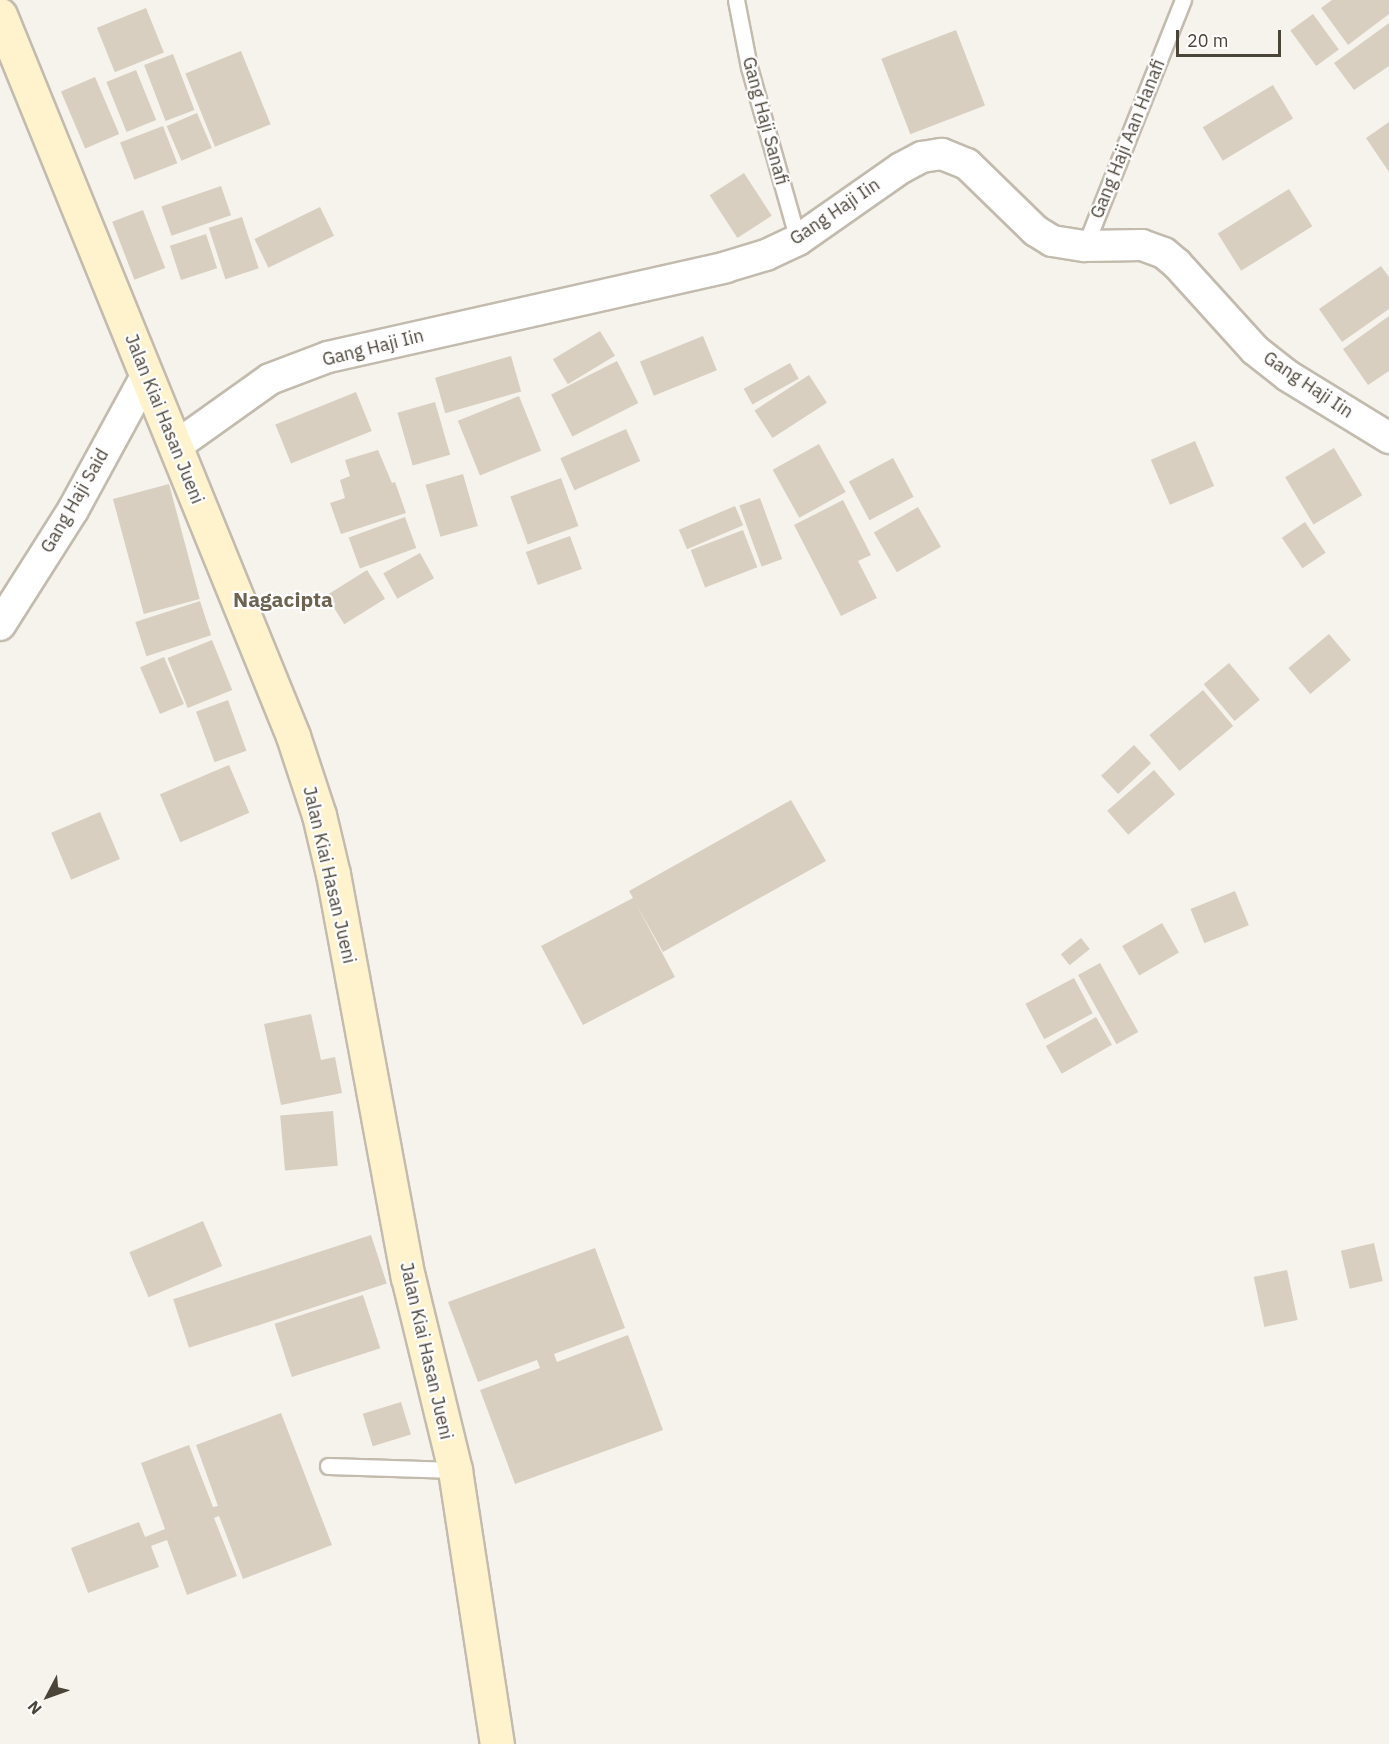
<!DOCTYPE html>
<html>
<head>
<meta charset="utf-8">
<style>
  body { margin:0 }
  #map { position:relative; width:1389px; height:1744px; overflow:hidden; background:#f6f3ec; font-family:"IBM Plex Sans",sans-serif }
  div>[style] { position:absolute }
  .building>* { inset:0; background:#d8cfc1; transform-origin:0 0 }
  .roads { filter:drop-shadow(2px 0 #c2bbae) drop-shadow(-2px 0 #c2bbae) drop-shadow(0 2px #c2bbae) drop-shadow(0 -2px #c2bbae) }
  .lane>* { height:15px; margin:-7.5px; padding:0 7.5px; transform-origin:7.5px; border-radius:7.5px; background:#fff }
  .street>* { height:30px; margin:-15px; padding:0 15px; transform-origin:15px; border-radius:15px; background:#fff }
  .secondary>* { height:33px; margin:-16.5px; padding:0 16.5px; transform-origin:16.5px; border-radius:16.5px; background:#fff3cd }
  span { translate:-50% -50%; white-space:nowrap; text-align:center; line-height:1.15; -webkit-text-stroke:4.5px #fff; paint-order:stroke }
  .street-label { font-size:18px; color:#4b4439 }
  .quarter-label { font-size:21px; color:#6e6250; font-weight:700 }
  .north { position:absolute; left:18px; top:1666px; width:60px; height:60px; -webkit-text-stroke:4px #fff; paint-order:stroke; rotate:229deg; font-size:16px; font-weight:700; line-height:24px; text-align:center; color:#4b4439 }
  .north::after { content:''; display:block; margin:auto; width:21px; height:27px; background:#4b4439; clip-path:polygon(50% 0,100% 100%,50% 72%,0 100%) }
  .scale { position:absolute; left:1176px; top:30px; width:105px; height:27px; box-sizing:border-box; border:3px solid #4b4439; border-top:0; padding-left:8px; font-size:18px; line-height:21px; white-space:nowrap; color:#4b4439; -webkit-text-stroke:4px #fff; paint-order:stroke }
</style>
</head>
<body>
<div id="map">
  <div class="building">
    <i style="clip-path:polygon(1332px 0,1389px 0,1389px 14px,1348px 45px,1321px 8px)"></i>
    <i style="left:146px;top:8px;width:48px;height:53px;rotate:68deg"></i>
    <i style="left:1313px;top:14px;width:44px;height:28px;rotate:54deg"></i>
    <i style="clip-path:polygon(1389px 23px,1389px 66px,1354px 90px,1334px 63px)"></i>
    <i style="left:956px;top:30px;width:81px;height:80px;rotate:69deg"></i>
    <i style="left:241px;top:51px;width:79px;height:60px;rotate:68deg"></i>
    <i style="left:173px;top:54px;width:60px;height:31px;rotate:69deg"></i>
    <i style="left:136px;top:70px;width:54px;height:32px;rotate:68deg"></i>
    <i style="left:95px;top:77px;width:62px;height:37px;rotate:67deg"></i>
    <i style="left:1273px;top:85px;width:39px;height:82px;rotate:59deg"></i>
    <i style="left:197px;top:113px;width:38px;height:33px;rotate:67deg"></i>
    <i style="clip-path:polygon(1389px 122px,1389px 172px,1366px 138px)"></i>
    <i style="left:163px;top:126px;width:40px;height:46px;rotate:69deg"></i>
    <i style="left:744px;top:173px;width:51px;height:41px;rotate:57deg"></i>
    <i style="left:221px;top:186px;width:31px;height:63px;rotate:71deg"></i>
    <i style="left:1289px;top:189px;width:44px;height:84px;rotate:58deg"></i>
    <i style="left:320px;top:207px;width:32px;height:73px;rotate:64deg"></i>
    <i style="left:143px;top:210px;width:62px;height:33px;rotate:69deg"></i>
    <i style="left:242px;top:217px;width:54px;height:35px;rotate:72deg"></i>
    <i style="left:206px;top:234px;width:36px;height:38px;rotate:72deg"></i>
    <i style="clip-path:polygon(1381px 266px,1389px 277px,1389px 309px,1342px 342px,1319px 309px)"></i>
    <i style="clip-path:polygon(1389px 316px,1389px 371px,1368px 385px,1343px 349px)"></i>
    <i style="left:600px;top:331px;width:29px;height:55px;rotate:59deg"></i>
    <i style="left:703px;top:336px;width:37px;height:68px;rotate:68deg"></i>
    <i style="left:511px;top:356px;width:37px;height:79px;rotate:74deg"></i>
    <i style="left:617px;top:361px;width:47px;height:74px;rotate:63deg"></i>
    <i style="left:790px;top:363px;width:18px;height:53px;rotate:61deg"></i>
    <i style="left:809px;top:375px;width:33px;height:65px;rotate:57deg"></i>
    <i style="left:356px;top:392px;width:42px;height:87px;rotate:68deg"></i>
    <i style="left:519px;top:396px;width:59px;height:66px;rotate:68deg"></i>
    <i style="left:435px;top:402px;width:55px;height:39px;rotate:74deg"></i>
    <i style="left:626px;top:429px;width:35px;height:72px;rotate:66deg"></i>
    <i style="left:1195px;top:441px;width:49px;height:48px;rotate:67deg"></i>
    <i style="left:819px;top:444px;width:55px;height:53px;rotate:61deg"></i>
    <i style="left:1334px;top:448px;width:55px;height:57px;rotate:59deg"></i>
    <i style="clip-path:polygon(378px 450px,392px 483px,395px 482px,406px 513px,341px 534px,330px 503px,345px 498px,340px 480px,350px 476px,345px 460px)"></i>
    <i style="left:893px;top:458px;width:44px;height:50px;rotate:62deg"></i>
    <i style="left:463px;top:474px;width:54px;height:39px;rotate:74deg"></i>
    <i style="left:561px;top:478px;width:51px;height:54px;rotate:70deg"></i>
    <i style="left:169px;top:484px;width:119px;height:58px;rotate:75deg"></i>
    <i style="left:760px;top:498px;width:65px;height:22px;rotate:70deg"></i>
    <i style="clip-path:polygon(843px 500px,871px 555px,858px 561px,877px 598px,841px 616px,794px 525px)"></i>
    <i style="left:735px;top:506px;width:21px;height:61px;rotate:67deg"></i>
    <i style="left:918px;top:507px;width:46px;height:51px;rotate:60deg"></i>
    <i style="left:405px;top:517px;width:33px;height:60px;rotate:70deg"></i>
    <i style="left:1305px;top:522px;width:37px;height:28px;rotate:56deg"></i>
    <i style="left:743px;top:530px;width:40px;height:56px;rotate:69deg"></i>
    <i style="left:570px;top:536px;width:35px;height:47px;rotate:70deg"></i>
    <i style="left:420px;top:553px;width:29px;height:42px;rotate:61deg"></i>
    <i style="left:367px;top:570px;width:34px;height:48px;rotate:58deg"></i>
    <i style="left:200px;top:601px;width:36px;height:68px;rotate:72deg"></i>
    <i style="left:1329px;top:634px;width:34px;height:53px;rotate:50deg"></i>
    <i style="left:212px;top:640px;width:54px;height:48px;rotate:68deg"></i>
    <i style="left:164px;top:657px;width:51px;height:26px;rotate:67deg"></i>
    <i style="left:1229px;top:663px;width:48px;height:33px;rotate:50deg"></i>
    <i style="left:1203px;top:690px;width:47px;height:70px;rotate:50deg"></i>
    <i style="left:228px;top:700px;width:54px;height:34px;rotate:70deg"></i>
    <i style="left:1134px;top:745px;width:25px;height:45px;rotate:47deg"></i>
    <i style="left:229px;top:765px;width:52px;height:75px;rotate:67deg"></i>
    <i style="left:1154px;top:770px;width:32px;height:62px;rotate:49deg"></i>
    <i style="clip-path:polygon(791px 800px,826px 861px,663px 952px,635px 902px,675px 977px,583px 1025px,541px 946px,633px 898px,629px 891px)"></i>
    <i style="left:100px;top:812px;width:51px;height:53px;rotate:67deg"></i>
    <i style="left:1235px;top:891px;width:37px;height:48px;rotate:68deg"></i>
    <i style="left:1162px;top:923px;width:34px;height:46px;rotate:60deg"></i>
    <i style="left:1081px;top:938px;width:14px;height:26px;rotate:51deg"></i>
    <i style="left:1100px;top:963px;width:79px;height:25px;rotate:61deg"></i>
    <i style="left:1074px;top:978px;width:40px;height:55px;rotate:62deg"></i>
    <i style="clip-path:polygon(311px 1014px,321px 1060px,335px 1057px,342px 1093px,281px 1105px,264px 1024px)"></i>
    <i style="left:1096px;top:1017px;width:32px;height:58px;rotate:60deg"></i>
    <i style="left:333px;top:1111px;width:55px;height:53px;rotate:85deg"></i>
    <i style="left:203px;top:1221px;width:49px;height:80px;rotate:67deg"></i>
    <i style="left:371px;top:1235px;width:51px;height:208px;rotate:72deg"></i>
    <i style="left:1374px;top:1243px;width:39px;height:34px;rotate:77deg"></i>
    <i style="clip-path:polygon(595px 1248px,625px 1328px,554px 1354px,557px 1362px,628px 1335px,663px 1430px,515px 1484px,480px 1390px,540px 1368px,537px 1360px,478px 1382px,448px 1302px)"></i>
    <i style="left:1287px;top:1270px;width:51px;height:34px;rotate:78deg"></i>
    <i style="left:363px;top:1295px;width:56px;height:93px;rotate:72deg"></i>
    <i style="left:401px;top:1402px;width:34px;height:40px;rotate:73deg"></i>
    <i style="clip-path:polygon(281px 1413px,332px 1545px,243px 1579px,219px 1516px,214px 1518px,237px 1576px,187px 1595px,167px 1540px,151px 1546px,159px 1567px,88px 1593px,71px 1548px,139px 1522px,145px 1537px,165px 1529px,141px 1463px,189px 1445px,213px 1507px,218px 1506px,196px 1445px)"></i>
  </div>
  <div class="roads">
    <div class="lane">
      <i style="left:736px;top:0;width:68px;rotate:79deg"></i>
      <i style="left:749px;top:67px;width:180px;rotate:74.2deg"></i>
      <i style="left:1085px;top:246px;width:265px;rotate:-68.3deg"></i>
      <i style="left:328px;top:1466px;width:127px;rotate:1.8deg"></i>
    </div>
    <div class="street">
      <i style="left:176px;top:446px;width:115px;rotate:-35.5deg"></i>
      <i style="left:270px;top:379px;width:62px;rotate:-20.8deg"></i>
      <i style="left:328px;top:357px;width:408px;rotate:-12.7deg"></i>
      <i style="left:726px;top:267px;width:42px;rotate:-16.7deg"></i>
      <i style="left:766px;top:255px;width:35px;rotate:-25deg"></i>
      <i style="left:798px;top:240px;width:126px;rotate:-35deg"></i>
      <i style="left:901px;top:168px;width:24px;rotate:-28deg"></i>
      <i style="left:922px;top:157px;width:20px;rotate:-9deg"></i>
      <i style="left:942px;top:154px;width:27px;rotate:22deg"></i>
      <i style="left:967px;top:164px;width:96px;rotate:44.2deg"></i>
      <i style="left:1036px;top:231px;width:19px;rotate:32deg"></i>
      <i style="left:1052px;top:241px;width:33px;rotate:9deg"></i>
      <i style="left:1085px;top:246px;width:57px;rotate:-1deg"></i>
      <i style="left:1142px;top:245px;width:23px;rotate:20deg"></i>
      <i style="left:1164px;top:253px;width:17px;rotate:40deg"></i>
      <i style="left:1177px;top:264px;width:116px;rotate:47.8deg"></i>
      <i style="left:1255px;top:350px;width:42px;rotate:38.2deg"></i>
      <i style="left:1288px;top:376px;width:119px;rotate:31.5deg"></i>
      <i style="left:0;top:625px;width:136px;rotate:-57.6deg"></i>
      <i style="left:73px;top:510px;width:153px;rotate:-61.4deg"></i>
    </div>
    <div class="secondary">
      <i style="left:0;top:15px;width:778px;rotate:67.88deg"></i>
      <i style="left:293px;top:736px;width:83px;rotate:71.8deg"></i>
      <i style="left:319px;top:815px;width:61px;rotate:76.7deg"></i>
      <i style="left:333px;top:874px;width:410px;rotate:79.5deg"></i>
      <i style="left:408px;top:1277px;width:199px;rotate:76.3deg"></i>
      <i style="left:455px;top:1470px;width:277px;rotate:81.3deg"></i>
    </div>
  </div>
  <div class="street-label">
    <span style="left:765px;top:121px;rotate:75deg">Gang Haji Sanafi</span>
    <span style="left:1128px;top:139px;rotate:-68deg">Gang Haji Aan Hanafi</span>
    <span style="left:835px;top:212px;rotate:-34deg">Gang Haji Iin</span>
    <span style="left:373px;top:348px;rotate:-14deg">Gang Haji Iin</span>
    <span style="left:1308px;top:385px;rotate:34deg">Gang Haji Iin</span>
    <span style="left:164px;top:419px;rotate:68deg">Jalan Kiai Hasan Jueni</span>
    <span style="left:75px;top:501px;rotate:-60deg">Gang Haji Said</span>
    <span style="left:329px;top:875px;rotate:77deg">Jalan Kiai Hasan Jueni</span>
    <span style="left:426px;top:1351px;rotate:77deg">Jalan Kiai Hasan Jueni</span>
  </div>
  <div class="quarter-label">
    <span style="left:283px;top:599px">Nagacipta</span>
  </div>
  <div class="north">N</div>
  <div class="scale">20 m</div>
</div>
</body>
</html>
